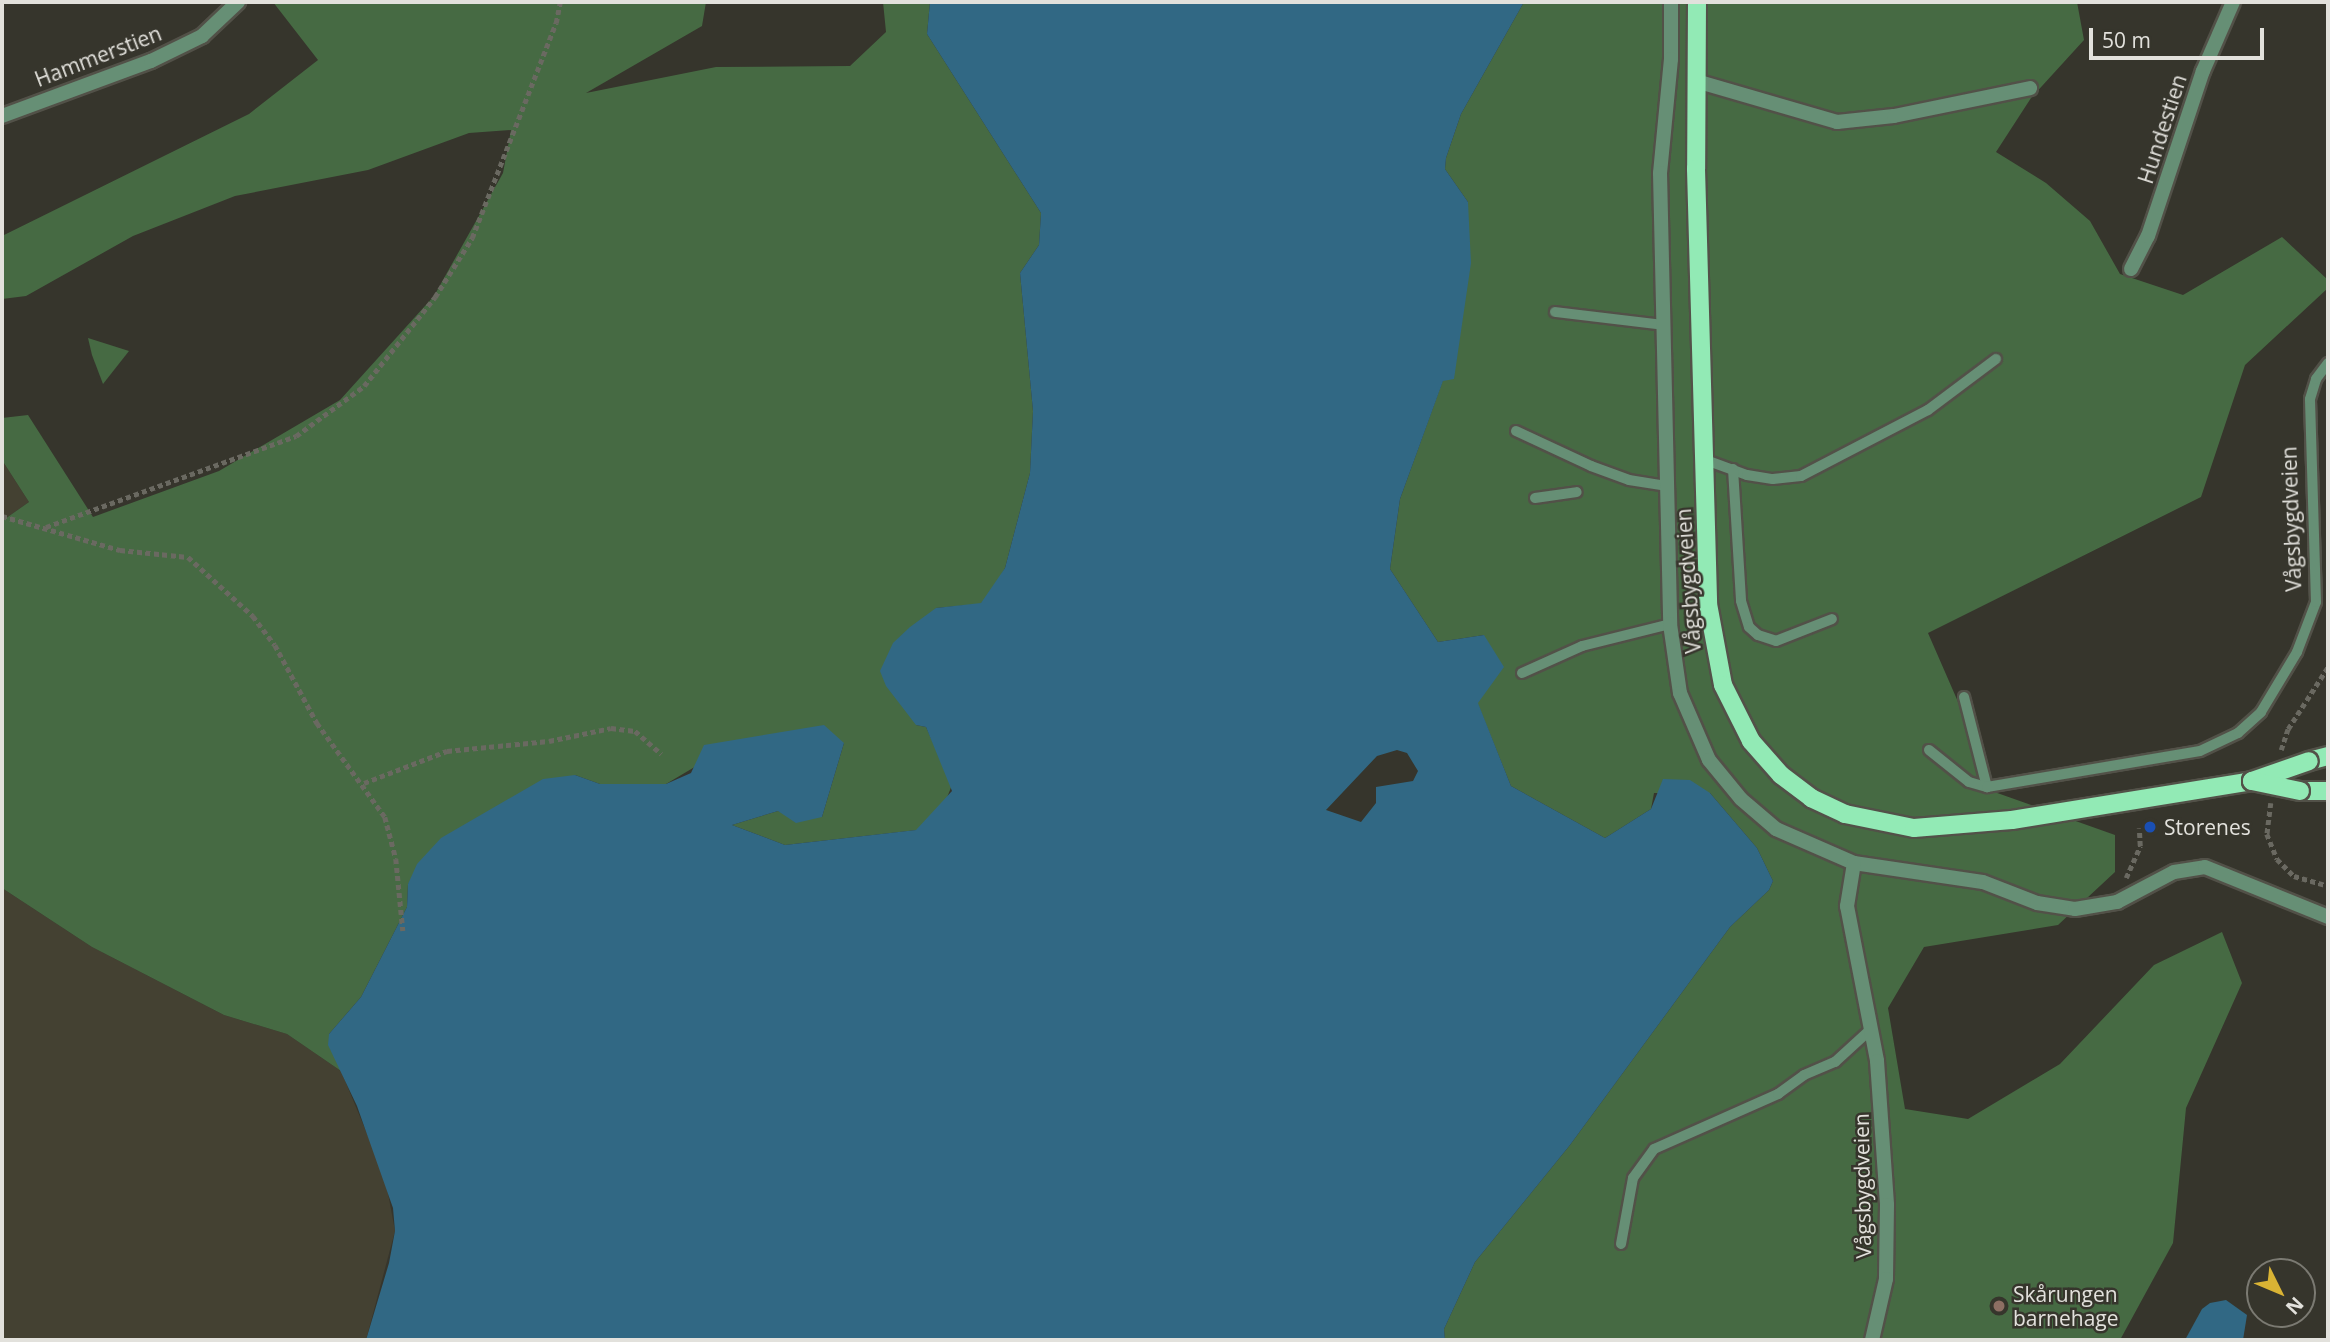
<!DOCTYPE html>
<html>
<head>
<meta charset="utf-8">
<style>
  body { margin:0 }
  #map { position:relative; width:2330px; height:1342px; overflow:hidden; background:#36352c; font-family:"Open Sans",sans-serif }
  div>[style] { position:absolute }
  .built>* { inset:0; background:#444132 }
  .forest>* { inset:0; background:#466a43 }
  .water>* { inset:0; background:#316884 }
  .path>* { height:4.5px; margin-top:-2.25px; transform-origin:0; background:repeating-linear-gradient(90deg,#6a6961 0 5px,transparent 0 8.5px) }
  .roads { filter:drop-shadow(2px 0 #525148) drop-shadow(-2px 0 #525148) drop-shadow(0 2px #525148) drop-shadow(0 -2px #525148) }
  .lane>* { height:10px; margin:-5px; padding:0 5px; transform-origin:5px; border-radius:5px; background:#668f75 }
  .street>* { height:14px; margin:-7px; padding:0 7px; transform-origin:7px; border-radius:7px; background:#668f75 }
  .primary>* { height:18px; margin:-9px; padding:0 9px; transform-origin:9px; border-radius:9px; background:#92eab5 }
  .bridges { filter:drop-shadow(2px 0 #525148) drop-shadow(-2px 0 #525148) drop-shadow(0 2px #525148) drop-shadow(0 -2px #525148) }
  .primary-bridge>* { height:18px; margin:-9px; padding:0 9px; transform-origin:9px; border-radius:9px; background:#92eab5 }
  .dots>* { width:19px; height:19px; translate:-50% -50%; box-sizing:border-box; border:4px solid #36352c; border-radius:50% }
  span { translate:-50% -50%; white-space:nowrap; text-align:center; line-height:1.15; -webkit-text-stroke:5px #36352c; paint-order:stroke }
  .street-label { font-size:21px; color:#e2e1dc }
  .poi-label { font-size:21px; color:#e2e1dc }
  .left { translate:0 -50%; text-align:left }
  .frame { position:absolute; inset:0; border:4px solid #e2e1dc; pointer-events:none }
  .north { position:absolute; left:2246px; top:1258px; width:70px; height:70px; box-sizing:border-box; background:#36352c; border:2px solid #7b7a72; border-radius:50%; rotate:133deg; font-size:19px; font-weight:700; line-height:28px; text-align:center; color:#e2e1dc }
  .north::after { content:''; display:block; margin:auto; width:24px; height:32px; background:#d9b334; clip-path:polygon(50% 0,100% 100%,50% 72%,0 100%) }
  .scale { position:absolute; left:2089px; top:28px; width:175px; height:32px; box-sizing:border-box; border:4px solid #e2e1dc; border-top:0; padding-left:9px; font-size:21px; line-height:24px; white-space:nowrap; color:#e2e1dc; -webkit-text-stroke:5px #36352c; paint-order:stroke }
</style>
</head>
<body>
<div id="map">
  <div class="built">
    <i style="clip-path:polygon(2px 460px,29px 502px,2px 521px)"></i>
    <i style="clip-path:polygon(2px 888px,92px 947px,224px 1015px,287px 1034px,341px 1071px,385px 1177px,395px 1231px,366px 1340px,2px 1340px)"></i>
  </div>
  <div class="forest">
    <i style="clip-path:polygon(273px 2px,706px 2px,702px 26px,586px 93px,716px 67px,850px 66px,886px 32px,883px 2px,930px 2px,927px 34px,1041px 213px,1039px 245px,1020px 273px,1033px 411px,1030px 473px,1005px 568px,989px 597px,980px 604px,936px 608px,916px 725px,926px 727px,952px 785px,944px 805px,917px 830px,785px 845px,732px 825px,778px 811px,822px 817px,844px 743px,698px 765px,666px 784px,600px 784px,575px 775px,408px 884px,407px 907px,361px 997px,329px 1034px,341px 1071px,287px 1034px,224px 1015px,92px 947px,2px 888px,2px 521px,29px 502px,2px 460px,2px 418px,28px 415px,93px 517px,219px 471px,340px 400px,434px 296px,503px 173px,511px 130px,469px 133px,368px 170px,235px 196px,133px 236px,26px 296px,2px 299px,2px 236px,249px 114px,318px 60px)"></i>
    <i style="clip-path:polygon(1524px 2px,2077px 2px,2084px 40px,2031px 98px,1996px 152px,2046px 183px,2090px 221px,2120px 274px,2183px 295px,2282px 237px,2328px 280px,2328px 288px,2245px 365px,2201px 497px,1928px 633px,1976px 743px,1986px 789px,2115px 835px,2115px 872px,2058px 925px,1924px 947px,1888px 1008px,1905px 1109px,1968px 1119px,2060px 1064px,2154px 965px,2222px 932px,2242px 983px,2186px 1108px,2173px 1243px,2120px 1340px,1445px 1340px,1444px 1329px,1475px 1262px,1570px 1145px,1730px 927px,1769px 890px,1773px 881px,1757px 848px,1710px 793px,1654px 793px,1651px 809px,1605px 838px,1511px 786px,1477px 702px,1484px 635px,1438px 642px,1390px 569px,1400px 499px,1443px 380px,1468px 202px,1445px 169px,1446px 158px,1461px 114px)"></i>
    <i style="clip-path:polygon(88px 338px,129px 351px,103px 384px,92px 355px)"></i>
  </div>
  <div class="water">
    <i style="clip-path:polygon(evenodd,930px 2px,1524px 2px,1461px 114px,1446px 158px,1445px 169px,1468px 202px,1471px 263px,1454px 379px,1443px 381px,1400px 499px,1390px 569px,1438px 642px,1484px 635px,1504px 667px,1478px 703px,1511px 786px,1605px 838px,1651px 809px,1663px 779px,1690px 780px,1710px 793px,1757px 848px,1773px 881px,1769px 890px,1730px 927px,1570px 1145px,1475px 1262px,1444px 1329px,1445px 1340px,366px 1340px,389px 1263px,395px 1231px,393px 1208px,357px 1106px,328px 1045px,329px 1034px,361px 997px,407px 907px,408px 884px,417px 864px,441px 838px,543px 779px,575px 775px,600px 784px,666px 784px,691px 773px,704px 745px,824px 725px,844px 743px,822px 817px,796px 823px,778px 811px,732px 825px,785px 845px,916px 830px,952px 791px,926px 727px,916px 725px,886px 686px,880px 671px,893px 643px,910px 627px,936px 608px,981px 603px,1005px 568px,1030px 473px,1033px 411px,1020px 273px,1039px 245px,1041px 213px,927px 34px,930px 2px,1397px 750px,1407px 753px,1418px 771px,1413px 781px,1376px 787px,1376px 803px,1361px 822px,1326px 810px,1377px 756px,1397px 750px)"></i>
    <i style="clip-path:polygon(2226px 1300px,2247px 1315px,2243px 1340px,2185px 1340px,2202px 1309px,2210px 1303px)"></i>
  </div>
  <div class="path">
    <i style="left:2px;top:516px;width:123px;rotate:16.1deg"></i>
    <i style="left:120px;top:550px;width:68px;rotate:5.9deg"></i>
    <i style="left:188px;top:557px;width:88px;rotate:42.2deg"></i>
    <i style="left:253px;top:616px;width:36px;rotate:53deg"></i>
    <i style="left:275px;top:645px;width:89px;rotate:61.7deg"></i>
    <i style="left:317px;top:723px;width:116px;rotate:54.1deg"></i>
    <i style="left:385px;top:817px;width:43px;rotate:75.3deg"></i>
    <i style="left:396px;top:859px;width:72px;rotate:84.4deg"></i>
    <i style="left:46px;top:527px;width:266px;rotate:-20deg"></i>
    <i style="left:296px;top:436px;width:84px;rotate:-36.3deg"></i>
    <i style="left:364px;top:386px;width:114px;rotate:-51.4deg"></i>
    <i style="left:435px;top:297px;width:70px;rotate:-57.9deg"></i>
    <i style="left:472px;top:238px;width:231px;rotate:-68.7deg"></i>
    <i style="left:556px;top:23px;width:21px;rotate:-79deg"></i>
    <i style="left:2281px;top:750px;width:22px;rotate:-72deg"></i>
    <i style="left:2288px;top:729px;width:74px;rotate:-57.2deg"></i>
    <i style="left:364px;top:783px;width:89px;rotate:-21.1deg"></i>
    <i style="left:447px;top:751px;width:102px;rotate:-5.6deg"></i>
    <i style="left:549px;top:741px;width:63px;rotate:-11.8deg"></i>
    <i style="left:611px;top:728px;width:24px;rotate:7deg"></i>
    <i style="left:635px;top:731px;width:35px;rotate:41deg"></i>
    <i style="left:2271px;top:803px;width:31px;rotate:97deg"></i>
    <i style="left:2267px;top:834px;width:27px;rotate:68deg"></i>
    <i style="left:2277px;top:859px;width:24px;rotate:45deg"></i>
    <i style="left:2294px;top:876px;width:35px;rotate:16deg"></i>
    <i style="left:2126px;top:878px;width:35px;rotate:-66deg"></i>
    <i style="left:2140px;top:846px;width:18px;rotate:-93deg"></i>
  </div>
  <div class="roads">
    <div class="lane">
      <i style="left:1555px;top:312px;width:110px;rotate:6.8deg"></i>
      <i style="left:1516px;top:431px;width:83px;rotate:25deg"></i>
      <i style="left:1591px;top:466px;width:40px;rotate:20.2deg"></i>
      <i style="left:1629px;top:480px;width:39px;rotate:9deg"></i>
      <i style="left:1703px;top:459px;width:47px;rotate:20deg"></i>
      <i style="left:1747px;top:475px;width:26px;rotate:9deg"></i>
      <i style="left:1773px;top:479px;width:28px;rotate:-6deg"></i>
      <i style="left:1801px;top:476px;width:143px;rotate:-27.5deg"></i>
      <i style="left:1928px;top:410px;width:85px;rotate:-36.9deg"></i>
      <i style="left:1733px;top:469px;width:132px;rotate:86.5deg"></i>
      <i style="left:1741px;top:601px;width:27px;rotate:73deg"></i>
      <i style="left:1749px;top:627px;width:12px;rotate:42deg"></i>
      <i style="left:1758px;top:635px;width:19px;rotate:18deg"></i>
      <i style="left:1776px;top:641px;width:60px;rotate:-21.4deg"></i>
      <i style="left:1535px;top:498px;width:42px;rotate:-8.1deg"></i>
      <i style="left:1522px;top:673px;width:66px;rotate:-24.2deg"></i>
      <i style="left:1582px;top:646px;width:91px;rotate:-14deg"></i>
      <i style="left:1964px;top:697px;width:93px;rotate:75.7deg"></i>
      <i style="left:1929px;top:750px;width:51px;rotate:38.7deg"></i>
      <i style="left:1969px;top:782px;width:19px;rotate:16deg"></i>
      <i style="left:1987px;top:787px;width:216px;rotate:-9.6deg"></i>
      <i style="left:2200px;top:751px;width:42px;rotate:-25.3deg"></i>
      <i style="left:2238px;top:733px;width:31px;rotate:-42deg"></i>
      <i style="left:2261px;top:712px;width:70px;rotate:-59deg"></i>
      <i style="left:2297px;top:652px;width:53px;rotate:-69.2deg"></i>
      <i style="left:2316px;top:602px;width:203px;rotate:-91.7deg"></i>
      <i style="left:2310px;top:399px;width:21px;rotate:-73deg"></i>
      <i style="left:2316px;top:379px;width:20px;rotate:-53deg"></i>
      <i style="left:1621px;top:1244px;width:67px;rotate:-79.7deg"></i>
      <i style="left:1633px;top:1178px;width:36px;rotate:-54deg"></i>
      <i style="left:1654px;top:1149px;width:136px;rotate:-23.9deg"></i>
      <i style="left:1778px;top:1094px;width:32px;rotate:-36deg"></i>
      <i style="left:1804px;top:1075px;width:34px;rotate:-23deg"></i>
      <i style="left:1835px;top:1062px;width:47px;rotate:-42.4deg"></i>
    </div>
    <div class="street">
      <i style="left:1671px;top:2px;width:57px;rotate:90deg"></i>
      <i style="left:1671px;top:59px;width:115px;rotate:95.5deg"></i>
      <i style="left:1660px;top:173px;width:451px;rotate:88.7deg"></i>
      <i style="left:1670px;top:624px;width:70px;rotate:81.8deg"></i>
      <i style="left:1680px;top:693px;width:73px;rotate:66.6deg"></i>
      <i style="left:1709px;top:760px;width:50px;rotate:50.6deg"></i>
      <i style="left:1741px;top:799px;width:46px;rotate:40.6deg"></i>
      <i style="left:1776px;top:829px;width:85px;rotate:23.6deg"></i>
      <i style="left:1854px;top:863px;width:130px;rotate:8.4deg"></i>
      <i style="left:1983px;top:882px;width:58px;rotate:21.3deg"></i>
      <i style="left:2037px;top:903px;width:38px;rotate:9deg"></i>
      <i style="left:2075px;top:909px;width:43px;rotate:-9.5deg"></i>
      <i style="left:2117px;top:902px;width:64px;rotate:-27.8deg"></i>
      <i style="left:2174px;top:872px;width:31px;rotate:-9deg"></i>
      <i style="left:2205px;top:867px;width:133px;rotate:22.1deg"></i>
      <i style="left:1696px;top:81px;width:147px;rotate:16.2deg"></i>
      <i style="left:1837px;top:122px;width:57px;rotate:-6deg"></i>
      <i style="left:1894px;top:116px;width:139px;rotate:-11.6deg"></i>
      <i style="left:2px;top:116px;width:159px;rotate:-20.3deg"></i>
      <i style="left:151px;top:61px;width:57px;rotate:-26.1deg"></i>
      <i style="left:202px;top:36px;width:50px;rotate:-43.4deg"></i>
      <i style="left:2131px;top:269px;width:37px;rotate:-63deg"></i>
      <i style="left:2148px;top:236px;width:174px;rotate:-71.6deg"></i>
      <i style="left:2203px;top:71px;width:75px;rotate:-66.5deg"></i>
      <i style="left:1854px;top:863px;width:44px;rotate:99.2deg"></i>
      <i style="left:1847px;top:906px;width:158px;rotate:79deg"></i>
      <i style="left:1877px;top:1061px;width:144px;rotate:86deg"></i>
      <i style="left:1887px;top:1205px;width:74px;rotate:90.8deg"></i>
      <i style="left:1886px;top:1279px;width:63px;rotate:102.9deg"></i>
    </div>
    <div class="primary">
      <i style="left:1697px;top:2px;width:167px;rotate:90.3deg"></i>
      <i style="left:1696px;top:169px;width:435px;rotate:88.4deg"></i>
      <i style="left:1708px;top:604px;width:82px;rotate:79.5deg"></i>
      <i style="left:1723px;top:685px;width:63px;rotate:63.4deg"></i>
      <i style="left:1751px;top:741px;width:45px;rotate:48.6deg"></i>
      <i style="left:1781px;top:775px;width:38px;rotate:37deg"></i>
      <i style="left:1811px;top:798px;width:38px;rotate:25deg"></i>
      <i style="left:1845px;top:814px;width:70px;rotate:11.5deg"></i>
      <i style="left:1914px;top:828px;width:98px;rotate:-4.7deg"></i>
      <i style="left:2012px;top:820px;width:243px;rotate:-9.2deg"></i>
      <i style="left:2309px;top:761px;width:20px;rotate:-15deg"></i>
      <i style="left:2300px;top:791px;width:28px"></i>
    </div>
  </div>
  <div class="bridges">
    <div class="primary-bridge">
      <i style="left:2252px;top:781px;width:60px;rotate:-19.3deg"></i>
      <i style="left:2252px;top:781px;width:49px;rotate:11.8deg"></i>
    </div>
  </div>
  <div class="dots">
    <i style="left:2150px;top:827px;background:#1a4fb4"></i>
    <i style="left:1999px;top:1306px;background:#8d6e63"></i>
  </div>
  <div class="street-label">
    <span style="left:98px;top:56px;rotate:-21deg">Hammerstien</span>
    <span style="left:2162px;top:129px;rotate:-72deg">Hundestien</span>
    <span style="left:2291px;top:519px;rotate:-92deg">Vågsbygdveien</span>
    <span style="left:1688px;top:581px;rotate:-94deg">Vågsbygdveien</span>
    <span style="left:1862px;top:1186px;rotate:-91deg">Vågsbygdveien</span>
  </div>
  <div class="poi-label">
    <span class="left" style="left:2164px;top:827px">Storenes</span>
    <span class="left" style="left:2013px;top:1306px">Skårungen<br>barnehage</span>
  </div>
  <div class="frame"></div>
  <div class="north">N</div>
  <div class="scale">50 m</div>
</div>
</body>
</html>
